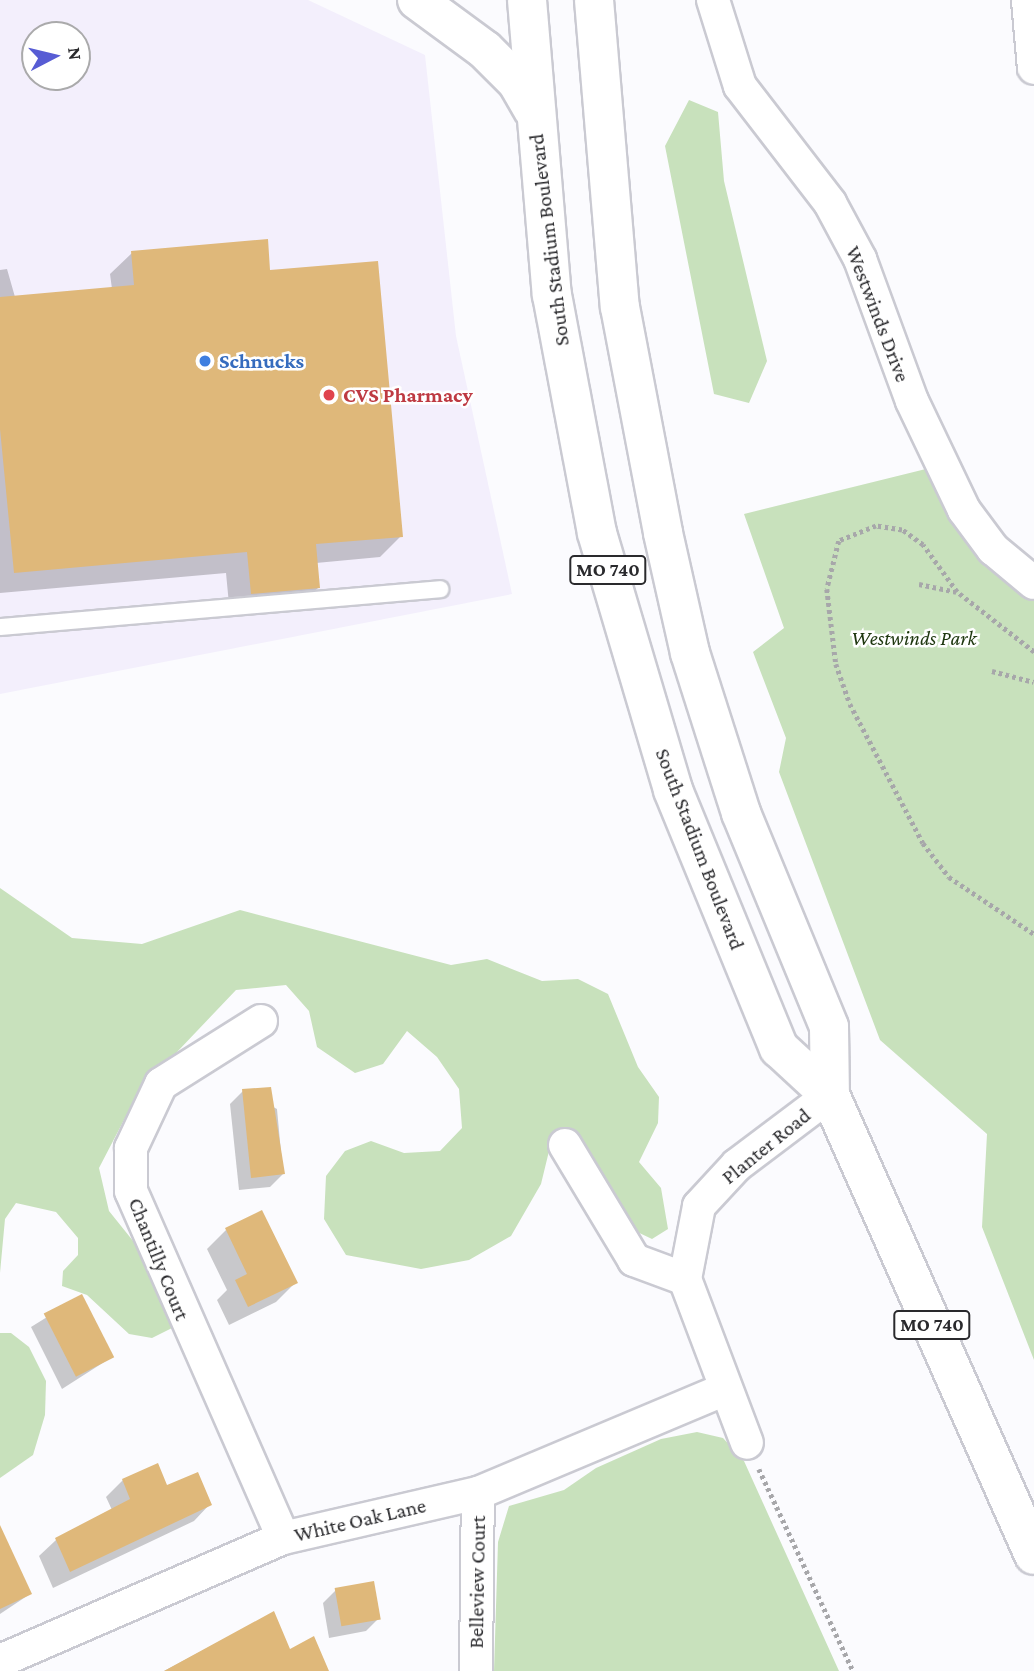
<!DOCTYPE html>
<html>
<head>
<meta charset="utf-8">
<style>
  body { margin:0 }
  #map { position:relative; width:1034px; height:1671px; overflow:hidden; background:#fbfbfe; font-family:"Crimson Pro",serif }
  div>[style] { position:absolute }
  .commercial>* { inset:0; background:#f3effc }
  .green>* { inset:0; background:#c8e1bc }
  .shadow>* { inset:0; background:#0003 }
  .building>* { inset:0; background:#dfb87a; transform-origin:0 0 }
  .path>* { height:4.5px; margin-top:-2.25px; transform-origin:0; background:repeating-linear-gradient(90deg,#a7a7aa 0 3.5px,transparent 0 7px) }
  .roads { filter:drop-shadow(2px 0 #cacad2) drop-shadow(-2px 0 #cacad2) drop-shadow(0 2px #cacad2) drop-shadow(0 -2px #cacad2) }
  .lane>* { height:16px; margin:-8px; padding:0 8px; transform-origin:8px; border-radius:8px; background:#fff }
  .street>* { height:32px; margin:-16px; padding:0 16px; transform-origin:16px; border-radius:16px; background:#fff }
  .primary>* { height:38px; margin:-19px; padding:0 19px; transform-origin:19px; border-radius:19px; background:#fff }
  .dots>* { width:19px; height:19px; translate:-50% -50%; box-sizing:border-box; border:4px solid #fff; border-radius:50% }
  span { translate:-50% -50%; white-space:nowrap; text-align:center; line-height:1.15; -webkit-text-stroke:5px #fff; paint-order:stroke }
  .shield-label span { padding:2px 5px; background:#fff; border:2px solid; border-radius:5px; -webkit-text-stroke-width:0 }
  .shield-label { font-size:19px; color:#2a2a2d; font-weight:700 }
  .street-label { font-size:21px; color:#2a2a2d }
  .shop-label { font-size:21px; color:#366cbe; font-weight:700 }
  .left { translate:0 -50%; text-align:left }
  .health-label { font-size:21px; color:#be3a42; font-weight:700 }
  .park-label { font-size:21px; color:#1e370f; font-style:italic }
  .north { position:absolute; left:21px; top:21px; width:70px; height:70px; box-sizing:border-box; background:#fff; border:2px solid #aaaaab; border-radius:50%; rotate:83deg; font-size:19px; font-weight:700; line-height:28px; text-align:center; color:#2a2a2d }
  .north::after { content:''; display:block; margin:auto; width:24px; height:32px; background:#575cd4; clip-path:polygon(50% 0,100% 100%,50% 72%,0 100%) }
</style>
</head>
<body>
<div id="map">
  <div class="commercial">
    <i style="clip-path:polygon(evenodd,0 0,308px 0,425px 55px,456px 336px,512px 594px,0 694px,0 0,35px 35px,77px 35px,77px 77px,35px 77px,35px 35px)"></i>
  </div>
  <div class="green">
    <i style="clip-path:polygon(689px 100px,718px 112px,724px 181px,767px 361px,749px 403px,714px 394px,665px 146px)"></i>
    <i style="clip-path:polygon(942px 465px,1034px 583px,1034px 1360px,982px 1227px,987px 1134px,880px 1040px,779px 772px,786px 738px,753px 652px,784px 628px,744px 514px)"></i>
    <i style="clip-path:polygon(0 888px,72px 938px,142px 944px,240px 910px,451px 965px,487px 959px,542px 981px,578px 979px,608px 994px,638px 1067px,659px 1097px,658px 1123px,639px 1162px,661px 1188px,668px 1229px,652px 1239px,631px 1229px,567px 1128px,550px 1147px,541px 1184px,511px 1236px,469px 1260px,421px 1269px,346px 1255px,324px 1219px,326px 1176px,345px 1151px,371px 1141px,404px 1153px,440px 1151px,462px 1128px,459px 1089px,437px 1057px,407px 1031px,383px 1064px,355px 1073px,317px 1047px,309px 1011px,286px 985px,236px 990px,138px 1093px,99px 1168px,109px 1211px,162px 1277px,172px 1328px,152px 1338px,129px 1334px,87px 1295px,62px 1286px,63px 1271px,78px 1255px,78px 1238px,56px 1212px,16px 1203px,5px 1219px,0 1273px)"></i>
    <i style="clip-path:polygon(0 1333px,11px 1333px,29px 1347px,46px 1381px,45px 1415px,33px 1455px,0 1478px)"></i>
    <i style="clip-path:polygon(697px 1432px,723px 1438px,744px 1461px,839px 1671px,494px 1671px,498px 1542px,509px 1506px,564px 1490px,596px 1468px,661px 1439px)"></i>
  </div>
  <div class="shadow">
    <i style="clip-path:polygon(132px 253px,269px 272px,401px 536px,380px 557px,316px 563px,318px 588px,297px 609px,230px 615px,226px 573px,0 593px,0 270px,7px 269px,15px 297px,112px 289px,110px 274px)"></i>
    <i style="clip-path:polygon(243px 1091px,277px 1109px,283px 1174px,270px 1187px,239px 1190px,230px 1104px)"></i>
    <i style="clip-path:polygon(226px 1230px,295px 1283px,276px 1302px,229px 1325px,217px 1300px,227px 1290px,207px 1249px)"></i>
    <i style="clip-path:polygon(81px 1296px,112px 1357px,62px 1389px,31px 1327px)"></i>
    <i style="clip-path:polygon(123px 1480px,210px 1504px,194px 1521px,53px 1588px,39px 1556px,56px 1540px,112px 1510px,106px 1497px)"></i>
    <i style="clip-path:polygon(0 1545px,30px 1594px,0 1614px)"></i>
    <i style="clip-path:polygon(336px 1590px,379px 1618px,366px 1631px,329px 1638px,323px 1603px)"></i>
    <i style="clip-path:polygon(273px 1613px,289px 1652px,327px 1671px,164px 1671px)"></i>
  </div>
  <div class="building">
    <i style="clip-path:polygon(268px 239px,270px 270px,378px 261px,403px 537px,316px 544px,320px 588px,251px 594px,247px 552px,14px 573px,0 429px,0 297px,134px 285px,131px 251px)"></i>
    <i style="clip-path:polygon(271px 1087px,285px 1174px,251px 1178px,242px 1089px)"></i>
    <i style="clip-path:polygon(262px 1210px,298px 1283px,248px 1307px,235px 1280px,247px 1274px,225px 1228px)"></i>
    <i style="left:82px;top:1294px;width:71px;height:43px;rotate:63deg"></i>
    <i style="clip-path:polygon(158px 1463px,167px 1485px,198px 1472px,212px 1505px,70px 1572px,55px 1538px,130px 1499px,122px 1479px)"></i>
    <i style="clip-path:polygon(0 1525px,32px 1594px,0 1609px)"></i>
    <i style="left:374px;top:1581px;width:39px;height:40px;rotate:80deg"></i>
    <i style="clip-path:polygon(274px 1611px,290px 1649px,314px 1636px,329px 1671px,164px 1671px)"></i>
  </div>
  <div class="path">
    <i style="left:919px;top:584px;width:38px;rotate:12deg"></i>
    <i style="left:1034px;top:652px;width:98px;rotate:-142.1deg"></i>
    <i style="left:957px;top:592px;width:58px;rotate:-125.9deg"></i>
    <i style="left:923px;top:545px;width:26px;rotate:-144deg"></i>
    <i style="left:902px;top:530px;width:26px;rotate:-171deg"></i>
    <i style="left:876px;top:526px;width:40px;rotate:158deg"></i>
    <i style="left:839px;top:541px;width:49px;rotate:104deg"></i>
    <i style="left:827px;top:589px;width:76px;rotate:83.2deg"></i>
    <i style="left:836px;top:664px;width:42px;rotate:70.7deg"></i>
    <i style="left:850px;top:704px;width:157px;rotate:62.3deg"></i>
    <i style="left:923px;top:843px;width:43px;rotate:52.6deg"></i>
    <i style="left:949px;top:877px;width:102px;rotate:33.8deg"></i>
    <i style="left:992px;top:671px;width:43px;rotate:14.7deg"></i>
    <i style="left:759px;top:1469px;width:223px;rotate:65deg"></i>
  </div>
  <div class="roads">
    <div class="lane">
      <i style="left:0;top:627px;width:442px;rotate:-4.9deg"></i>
    </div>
    <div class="street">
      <i style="left:713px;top:0;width:90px;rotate:72.6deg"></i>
      <i style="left:740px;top:86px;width:148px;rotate:52.4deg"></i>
      <i style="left:830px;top:203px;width:64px;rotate:61.8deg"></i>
      <i style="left:860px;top:259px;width:151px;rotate:69.9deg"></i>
      <i style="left:912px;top:401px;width:121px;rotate:64.5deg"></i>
      <i style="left:964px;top:510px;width:49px;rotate:53.4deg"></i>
      <i style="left:993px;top:549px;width:53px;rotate:39.7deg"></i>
      <i style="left:1028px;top:0;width:68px;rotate:85deg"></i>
      <i style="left:261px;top:1021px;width:118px;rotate:147.8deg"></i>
      <i style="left:161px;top:1084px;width:71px;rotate:115.1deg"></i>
      <i style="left:131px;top:1148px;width:43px;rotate:90deg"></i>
      <i style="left:131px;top:1191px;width:379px;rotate:66.3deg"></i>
      <i style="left:565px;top:1145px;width:134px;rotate:59deg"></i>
      <i style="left:634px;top:1260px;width:54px;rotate:20.4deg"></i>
      <i style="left:685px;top:1279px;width:175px;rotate:69.3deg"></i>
      <i style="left:685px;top:1279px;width:74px;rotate:-79.1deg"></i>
      <i style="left:699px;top:1206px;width:56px;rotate:-47.2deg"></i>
      <i style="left:737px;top:1165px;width:116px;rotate:-37deg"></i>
      <i style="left:0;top:1661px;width:309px;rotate:-23.5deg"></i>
      <i style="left:283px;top:1538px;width:200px;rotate:-13deg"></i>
      <i style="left:478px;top:1493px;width:266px;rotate:-22.8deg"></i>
      <i style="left:476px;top:1671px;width:178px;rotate:-89.4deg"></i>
    </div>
    <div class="primary">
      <i style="left:417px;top:0;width:84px;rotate:36.3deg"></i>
      <i style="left:485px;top:50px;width:45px;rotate:45deg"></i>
      <i style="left:517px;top:82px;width:32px;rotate:60deg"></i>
      <i style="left:527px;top:0;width:296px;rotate:85.2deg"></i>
      <i style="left:552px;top:295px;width:242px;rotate:79.3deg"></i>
      <i style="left:597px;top:533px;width:268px;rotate:73.5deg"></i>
      <i style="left:673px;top:790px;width:279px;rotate:67.7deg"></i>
      <i style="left:779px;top:1048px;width:69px;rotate:42.7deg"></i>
      <i style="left:830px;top:1095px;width:503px;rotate:66.08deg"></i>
      <i style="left:594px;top:0;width:308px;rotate:85.2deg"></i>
      <i style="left:620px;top:307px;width:230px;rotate:79.2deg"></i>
      <i style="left:663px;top:533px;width:123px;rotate:77.3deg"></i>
      <i style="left:690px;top:653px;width:168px;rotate:72.3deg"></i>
      <i style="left:741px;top:813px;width:231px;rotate:67.6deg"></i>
      <i style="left:829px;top:1027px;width:68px;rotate:89.2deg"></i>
    </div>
  </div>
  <div class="dots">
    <i style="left:205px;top:361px;background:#3f7fe0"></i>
    <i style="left:329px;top:395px;background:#e0444e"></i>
  </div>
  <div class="shield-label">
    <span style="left:608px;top:570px">MO 740</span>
    <span style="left:932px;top:1325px">MO 740</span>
  </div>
  <div class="street-label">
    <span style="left:549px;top:240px;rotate:-97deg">South Stadium Boulevard</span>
    <span style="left:878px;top:314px;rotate:69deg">Westwinds Drive</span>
    <span style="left:700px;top:849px;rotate:69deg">South Stadium Boulevard</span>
    <span style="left:766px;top:1146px;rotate:-39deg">Planter Road</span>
    <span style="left:159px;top:1259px;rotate:68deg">Chantilly Court</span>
    <span style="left:360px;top:1520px;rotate:-13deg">White Oak Lane</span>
    <span style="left:477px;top:1582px;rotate:-89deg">Belleview Court</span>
  </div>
  <div class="shop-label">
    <span class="left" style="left:219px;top:361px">Schnucks</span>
  </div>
  <div class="health-label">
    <span class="left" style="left:343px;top:395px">CVS Pharmacy</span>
  </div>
  <div class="park-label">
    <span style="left:914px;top:638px">Westwinds Park</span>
  </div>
  <div class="north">N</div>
</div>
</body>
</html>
